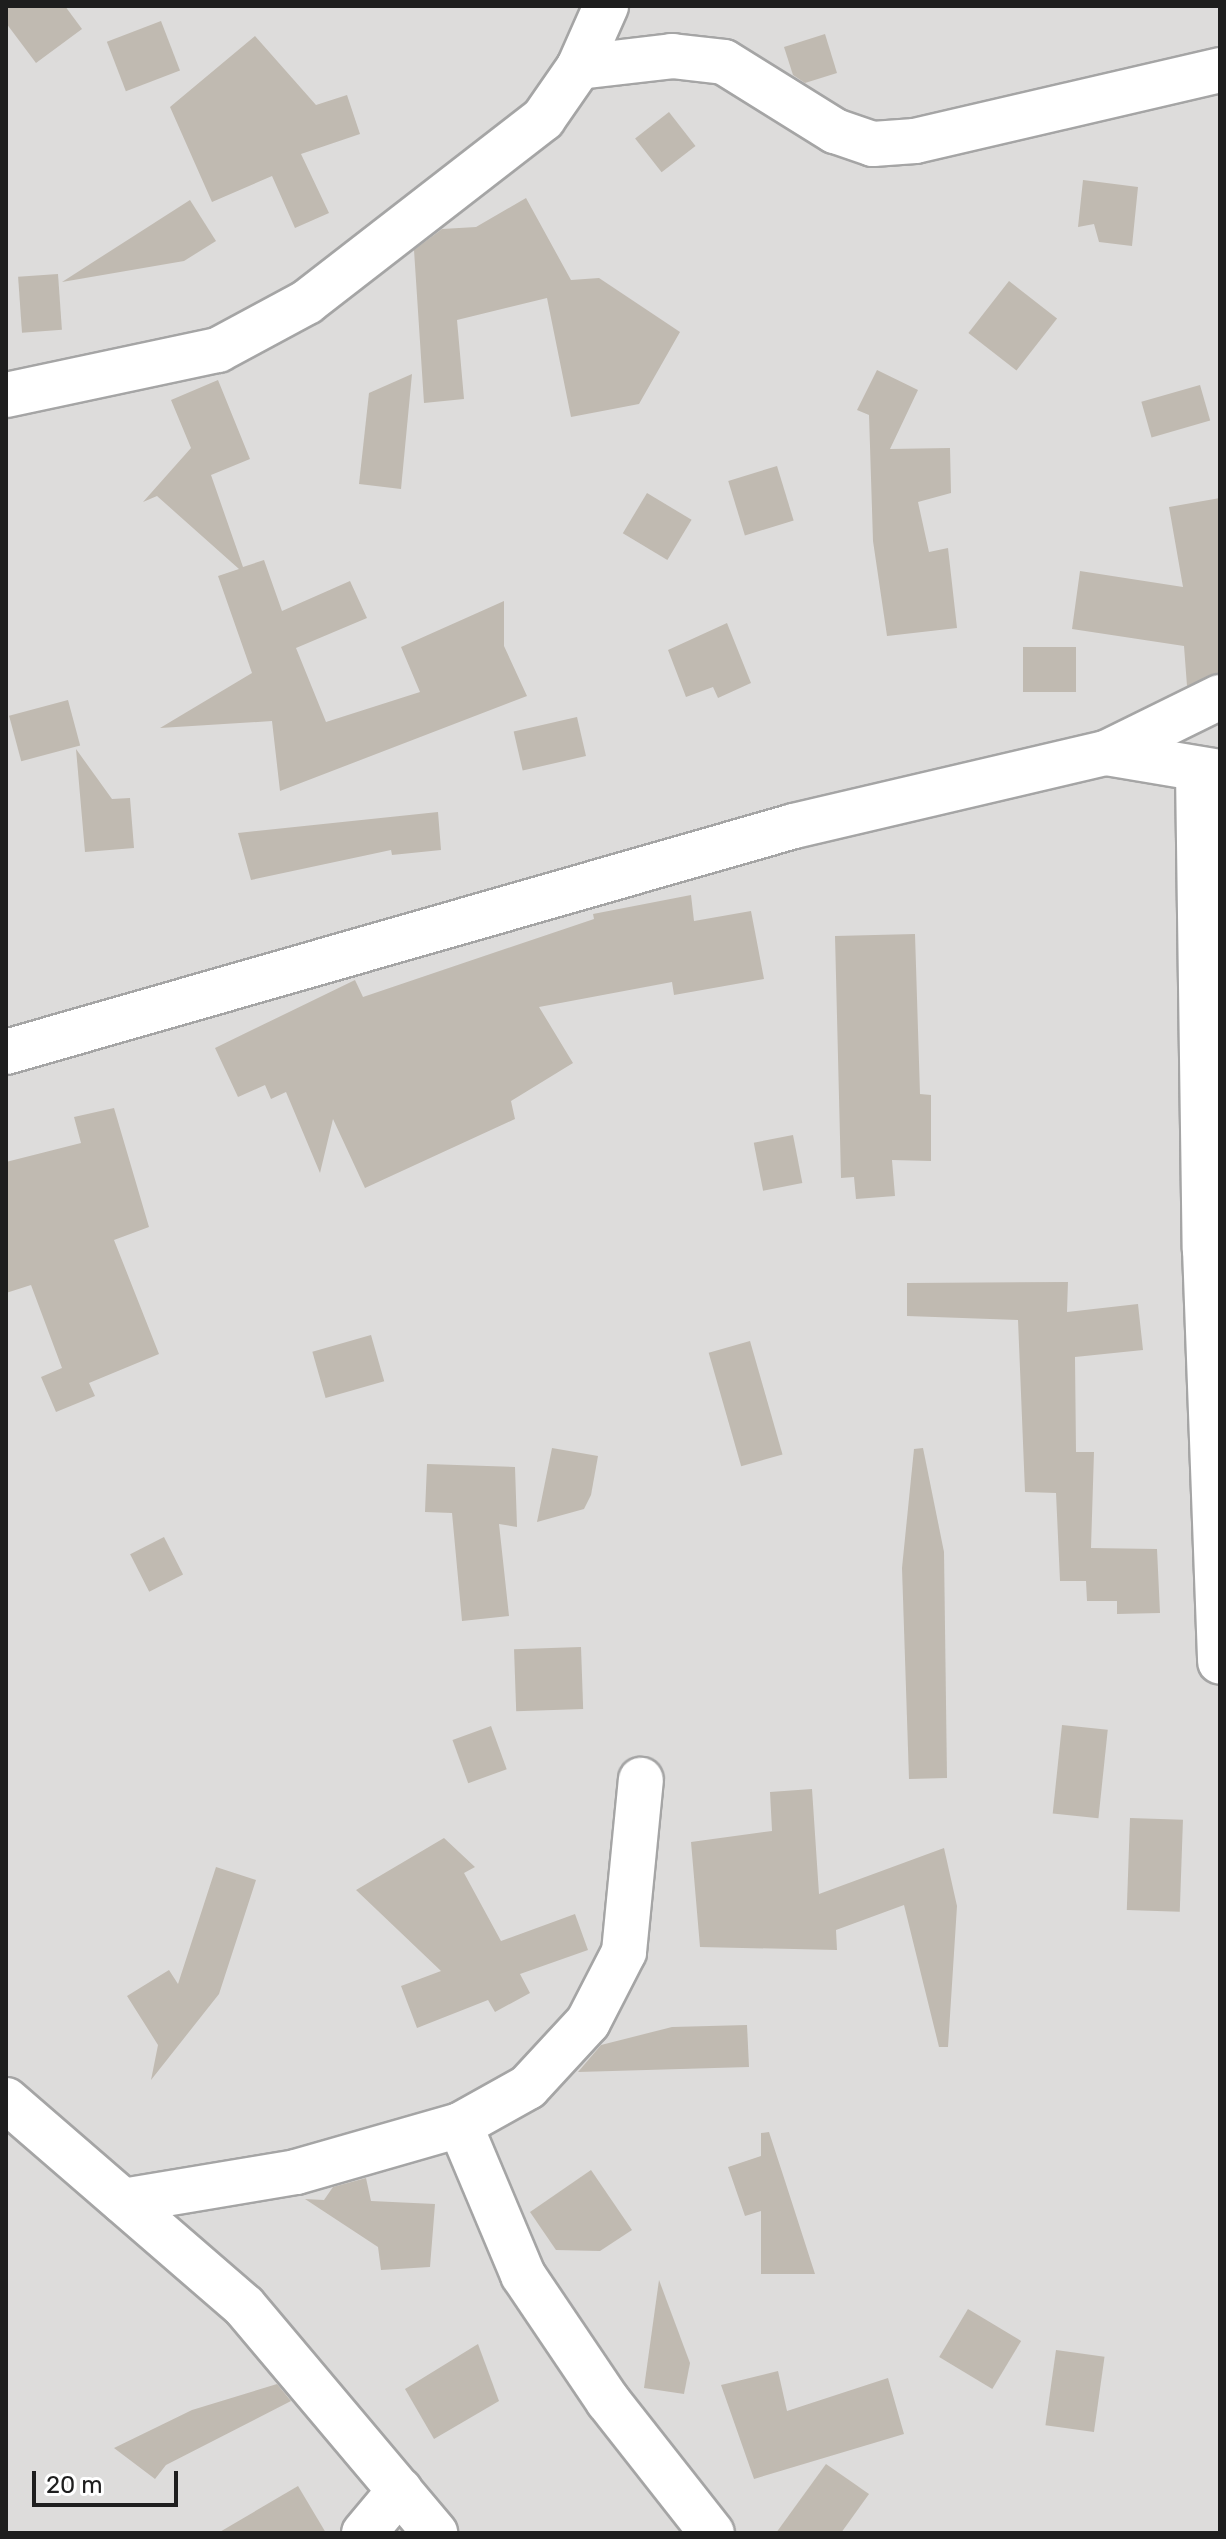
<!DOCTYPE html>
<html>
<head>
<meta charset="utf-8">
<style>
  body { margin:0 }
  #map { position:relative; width:1226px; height:2539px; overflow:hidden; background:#f0ede4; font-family:Rubik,sans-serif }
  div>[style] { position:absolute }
  .residential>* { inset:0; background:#dddcdb; transform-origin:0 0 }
  .building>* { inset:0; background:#c0bab1; transform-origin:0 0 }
  .roads { filter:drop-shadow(2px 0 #a5a5a5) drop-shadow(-2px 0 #a5a5a5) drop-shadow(0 2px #a5a5a5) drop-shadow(0 -2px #a5a5a5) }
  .street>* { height:44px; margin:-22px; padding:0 22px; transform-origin:22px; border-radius:22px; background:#fff }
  span { translate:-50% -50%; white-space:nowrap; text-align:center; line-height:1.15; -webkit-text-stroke:6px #fff; paint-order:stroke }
  .frame { position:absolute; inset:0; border:8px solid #1e1e1e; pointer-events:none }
  .scale { position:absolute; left:32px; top:2471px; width:146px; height:36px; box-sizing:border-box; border:4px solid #1e1e1e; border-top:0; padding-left:10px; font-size:24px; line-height:28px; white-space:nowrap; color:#1e1e1e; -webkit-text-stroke:6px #fff; paint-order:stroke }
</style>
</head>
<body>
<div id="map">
  <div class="residential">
    <i style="left:6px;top:6px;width:1214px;height:2527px"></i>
  </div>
  <div class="building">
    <i style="clip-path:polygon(6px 6px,65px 6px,82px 29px,36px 63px,6px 23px)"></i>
    <i style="left:161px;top:21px;width:53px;height:58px;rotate:69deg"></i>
    <i style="clip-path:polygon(825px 34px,837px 73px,805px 83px,793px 75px,784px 47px)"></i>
    <i style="clip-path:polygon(255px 36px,316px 105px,347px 95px,360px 134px,301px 154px,329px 213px,295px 228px,272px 176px,212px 202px,170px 107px)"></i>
    <i style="left:669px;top:112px;width:43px;height:43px;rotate:52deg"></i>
    <i style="clip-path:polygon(1083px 180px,1138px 187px,1132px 246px,1099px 242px,1094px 224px,1078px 227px)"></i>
    <i style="clip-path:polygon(526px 198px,571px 280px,599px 278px,680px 332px,639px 404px,571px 417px,547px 298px,457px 320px,464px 399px,424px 403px,414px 250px,442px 229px,476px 227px)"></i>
    <i style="clip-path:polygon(190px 200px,216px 241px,184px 261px,62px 282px)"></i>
    <i style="left:58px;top:274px;width:56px;height:40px;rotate:86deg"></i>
    <i style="left:1009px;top:281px;width:61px;height:66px;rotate:38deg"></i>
    <i style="clip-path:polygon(877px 370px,918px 390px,890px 449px,950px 448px,951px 493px,918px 502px,929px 552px,948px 548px,957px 628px,887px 636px,873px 541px,869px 415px,857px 410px)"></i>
    <i style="clip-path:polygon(412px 374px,401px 489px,359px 484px,369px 393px)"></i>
    <i style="clip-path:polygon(218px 380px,250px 459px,211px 475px,243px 567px,264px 560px,282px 611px,350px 581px,367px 618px,296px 648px,326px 722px,420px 692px,401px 647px,504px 601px,504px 646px,527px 696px,280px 791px,272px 721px,160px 728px,252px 673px,218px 576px,239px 569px,157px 496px,143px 502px,191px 448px,171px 400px)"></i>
    <i style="left:1200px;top:385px;width:37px;height:61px;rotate:74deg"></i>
    <i style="left:777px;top:466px;width:57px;height:51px;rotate:73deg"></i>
    <i style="left:647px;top:493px;width:52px;height:47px;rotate:31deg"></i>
    <i style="clip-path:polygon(1220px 498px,1220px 672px,1187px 686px,1184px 646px,1072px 629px,1080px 571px,1183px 587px,1169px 507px)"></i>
    <i style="clip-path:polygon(727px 623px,751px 683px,718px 698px,713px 687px,686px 697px,668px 650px)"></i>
    <i style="left:1023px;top:647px;width:53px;height:45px"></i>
    <i style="left:68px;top:700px;width:47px;height:61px;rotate:75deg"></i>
    <i style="left:577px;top:717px;width:40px;height:65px;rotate:77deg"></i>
    <i style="clip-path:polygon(76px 749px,112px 799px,130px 798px,134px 848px,85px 852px)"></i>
    <i style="clip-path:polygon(438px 812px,441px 850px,392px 855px,391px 850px,251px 880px,238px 833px)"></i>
    <i style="clip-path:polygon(691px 895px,694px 921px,751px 911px,764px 979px,674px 995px,672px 982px,539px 1007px,573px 1063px,511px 1101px,515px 1119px,365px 1188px,333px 1119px,320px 1173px,286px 1092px,271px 1099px,265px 1085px,238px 1097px,215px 1048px,355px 980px,363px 997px,594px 919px,593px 914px)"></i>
    <i style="clip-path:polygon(915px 934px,920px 1094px,931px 1095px,931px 1161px,892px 1160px,895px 1196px,856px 1199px,854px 1177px,841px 1178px,835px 936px)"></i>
    <i style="clip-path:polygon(114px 1108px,149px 1227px,114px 1240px,159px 1354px,89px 1383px,95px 1396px,56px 1412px,41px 1377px,62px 1368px,31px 1285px,6px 1293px,6px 1162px,81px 1143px,74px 1117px)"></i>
    <i style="left:793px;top:1135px;width:49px;height:40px;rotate:79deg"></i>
    <i style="clip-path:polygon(1068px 1282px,1067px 1312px,1138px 1304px,1143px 1350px,1075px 1357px,1076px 1452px,1094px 1452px,1091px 1548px,1157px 1549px,1160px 1613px,1117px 1614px,1117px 1601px,1087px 1601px,1086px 1581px,1060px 1581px,1056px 1493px,1025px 1492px,1018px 1320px,907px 1316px,907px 1283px)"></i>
    <i style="left:371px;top:1335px;width:48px;height:61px;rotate:74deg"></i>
    <i style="left:750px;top:1341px;width:118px;height:43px;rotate:74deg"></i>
    <i style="clip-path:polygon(552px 1448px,598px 1456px,591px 1495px,584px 1509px,537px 1522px)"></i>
    <i style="clip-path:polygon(923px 1448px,944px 1552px,947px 1778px,909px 1779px,902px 1568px,914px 1449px)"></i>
    <i style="clip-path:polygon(427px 1464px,515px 1467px,517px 1527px,499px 1524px,509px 1616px,462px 1621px,452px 1513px,425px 1512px)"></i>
    <i style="left:164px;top:1537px;width:42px;height:38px;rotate:63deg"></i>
    <i style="left:581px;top:1647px;width:62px;height:67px;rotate:88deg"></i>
    <i style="left:1062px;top:1725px;width:46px;height:89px;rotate:6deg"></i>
    <i style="left:491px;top:1726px;width:46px;height:41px;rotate:70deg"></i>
    <i style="clip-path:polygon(812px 1789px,819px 1894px,944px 1848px,957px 1906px,948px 2047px,939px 2047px,904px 1905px,836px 1930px,837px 1950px,700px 1947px,691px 1842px,772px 1831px,770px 1792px)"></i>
    <i style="left:1130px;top:1818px;width:53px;height:92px;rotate:2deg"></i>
    <i style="clip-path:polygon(444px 1838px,475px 1867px,464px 1873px,501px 1941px,575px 1914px,588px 1950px,520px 1974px,530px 1993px,495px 2012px,488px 2000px,417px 2028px,401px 1986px,441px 1971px,356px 1890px)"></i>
    <i style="clip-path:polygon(216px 1867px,256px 1880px,219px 1994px,151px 2080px,158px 2045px,127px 1996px,169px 1970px,178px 1984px)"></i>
    <i style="clip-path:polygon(747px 2025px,749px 2067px,578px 2072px,601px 2045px,672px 2027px)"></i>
    <i style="clip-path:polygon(769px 2132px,785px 2181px,815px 2274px,761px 2274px,761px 2211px,745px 2216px,728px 2167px,761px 2156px,761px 2133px)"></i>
    <i style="clip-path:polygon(591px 2170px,632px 2230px,600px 2251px,556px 2250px,530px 2212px)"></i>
    <i style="clip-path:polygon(366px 2178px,371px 2201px,435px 2204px,430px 2267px,381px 2270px,378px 2247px,305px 2199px,324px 2200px,333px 2187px)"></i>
    <i style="clip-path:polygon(659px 2280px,690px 2363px,684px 2394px,644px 2388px)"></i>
    <i style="left:968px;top:2309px;width:62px;height:56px;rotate:31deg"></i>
    <i style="clip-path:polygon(478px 2344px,499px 2401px,434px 2439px,405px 2389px)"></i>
    <i style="left:1056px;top:2350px;width:49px;height:76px;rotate:8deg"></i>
    <i style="clip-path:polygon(778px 2371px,787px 2411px,888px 2378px,904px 2434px,754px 2479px,721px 2385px)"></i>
    <i style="clip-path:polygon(277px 2384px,291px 2401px,166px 2465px,155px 2479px,114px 2448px,192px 2410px)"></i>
    <i style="clip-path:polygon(826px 2464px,869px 2494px,841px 2533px,776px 2533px)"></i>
    <i style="clip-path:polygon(298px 2486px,326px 2533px,218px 2533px)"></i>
  </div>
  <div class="roads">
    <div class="street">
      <i style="left:579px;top:67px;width:94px;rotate:-6.7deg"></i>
      <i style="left:672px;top:56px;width:52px;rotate:6.6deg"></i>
      <i style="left:724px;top:62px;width:131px;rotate:31.9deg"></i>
      <i style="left:835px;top:131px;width:40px;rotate:18.9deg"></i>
      <i style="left:873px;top:144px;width:42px;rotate:-4.1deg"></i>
      <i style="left:915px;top:141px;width:313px;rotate:-13.1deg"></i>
      <i style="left:6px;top:395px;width:217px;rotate:-12deg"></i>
      <i style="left:218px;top:350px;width:101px;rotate:-28.3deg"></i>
      <i style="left:307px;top:302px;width:299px;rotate:-37.8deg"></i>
      <i style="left:543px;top:119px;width:63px;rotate:-55.3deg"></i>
      <i style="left:579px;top:67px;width:67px;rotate:-66.1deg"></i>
      <i style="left:1106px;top:753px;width:116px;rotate:9.5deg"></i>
      <i style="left:1198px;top:771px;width:478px;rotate:89.2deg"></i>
      <i style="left:1205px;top:1249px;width:413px;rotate:87.9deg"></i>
      <i style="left:6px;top:1052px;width:820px;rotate:-16deg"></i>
      <i style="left:794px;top:826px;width:320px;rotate:-13.2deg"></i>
      <i style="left:1106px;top:753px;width:127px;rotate:-26.2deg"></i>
      <i style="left:6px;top:2100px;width:315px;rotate:40.9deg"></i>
      <i style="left:244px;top:2306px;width:297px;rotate:49.9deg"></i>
      <i style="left:460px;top:2125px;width:163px;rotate:67.2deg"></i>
      <i style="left:523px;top:2275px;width:152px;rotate:56deg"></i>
      <i style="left:608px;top:2401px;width:168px;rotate:51.8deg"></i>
      <i style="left:123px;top:2201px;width:175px;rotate:-9.5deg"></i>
      <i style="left:296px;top:2172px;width:171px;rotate:-16deg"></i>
      <i style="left:460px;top:2125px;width:78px;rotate:-29.2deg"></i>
      <i style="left:528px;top:2087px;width:88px;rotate:-47.3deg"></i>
      <i style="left:588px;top:2022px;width:79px;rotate:-62.8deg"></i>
      <i style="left:624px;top:1952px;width:173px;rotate:-84.4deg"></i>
      <i style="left:364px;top:2533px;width:56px;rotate:-50.1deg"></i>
    </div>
  </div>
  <div class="frame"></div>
  <div class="scale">20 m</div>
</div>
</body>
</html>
